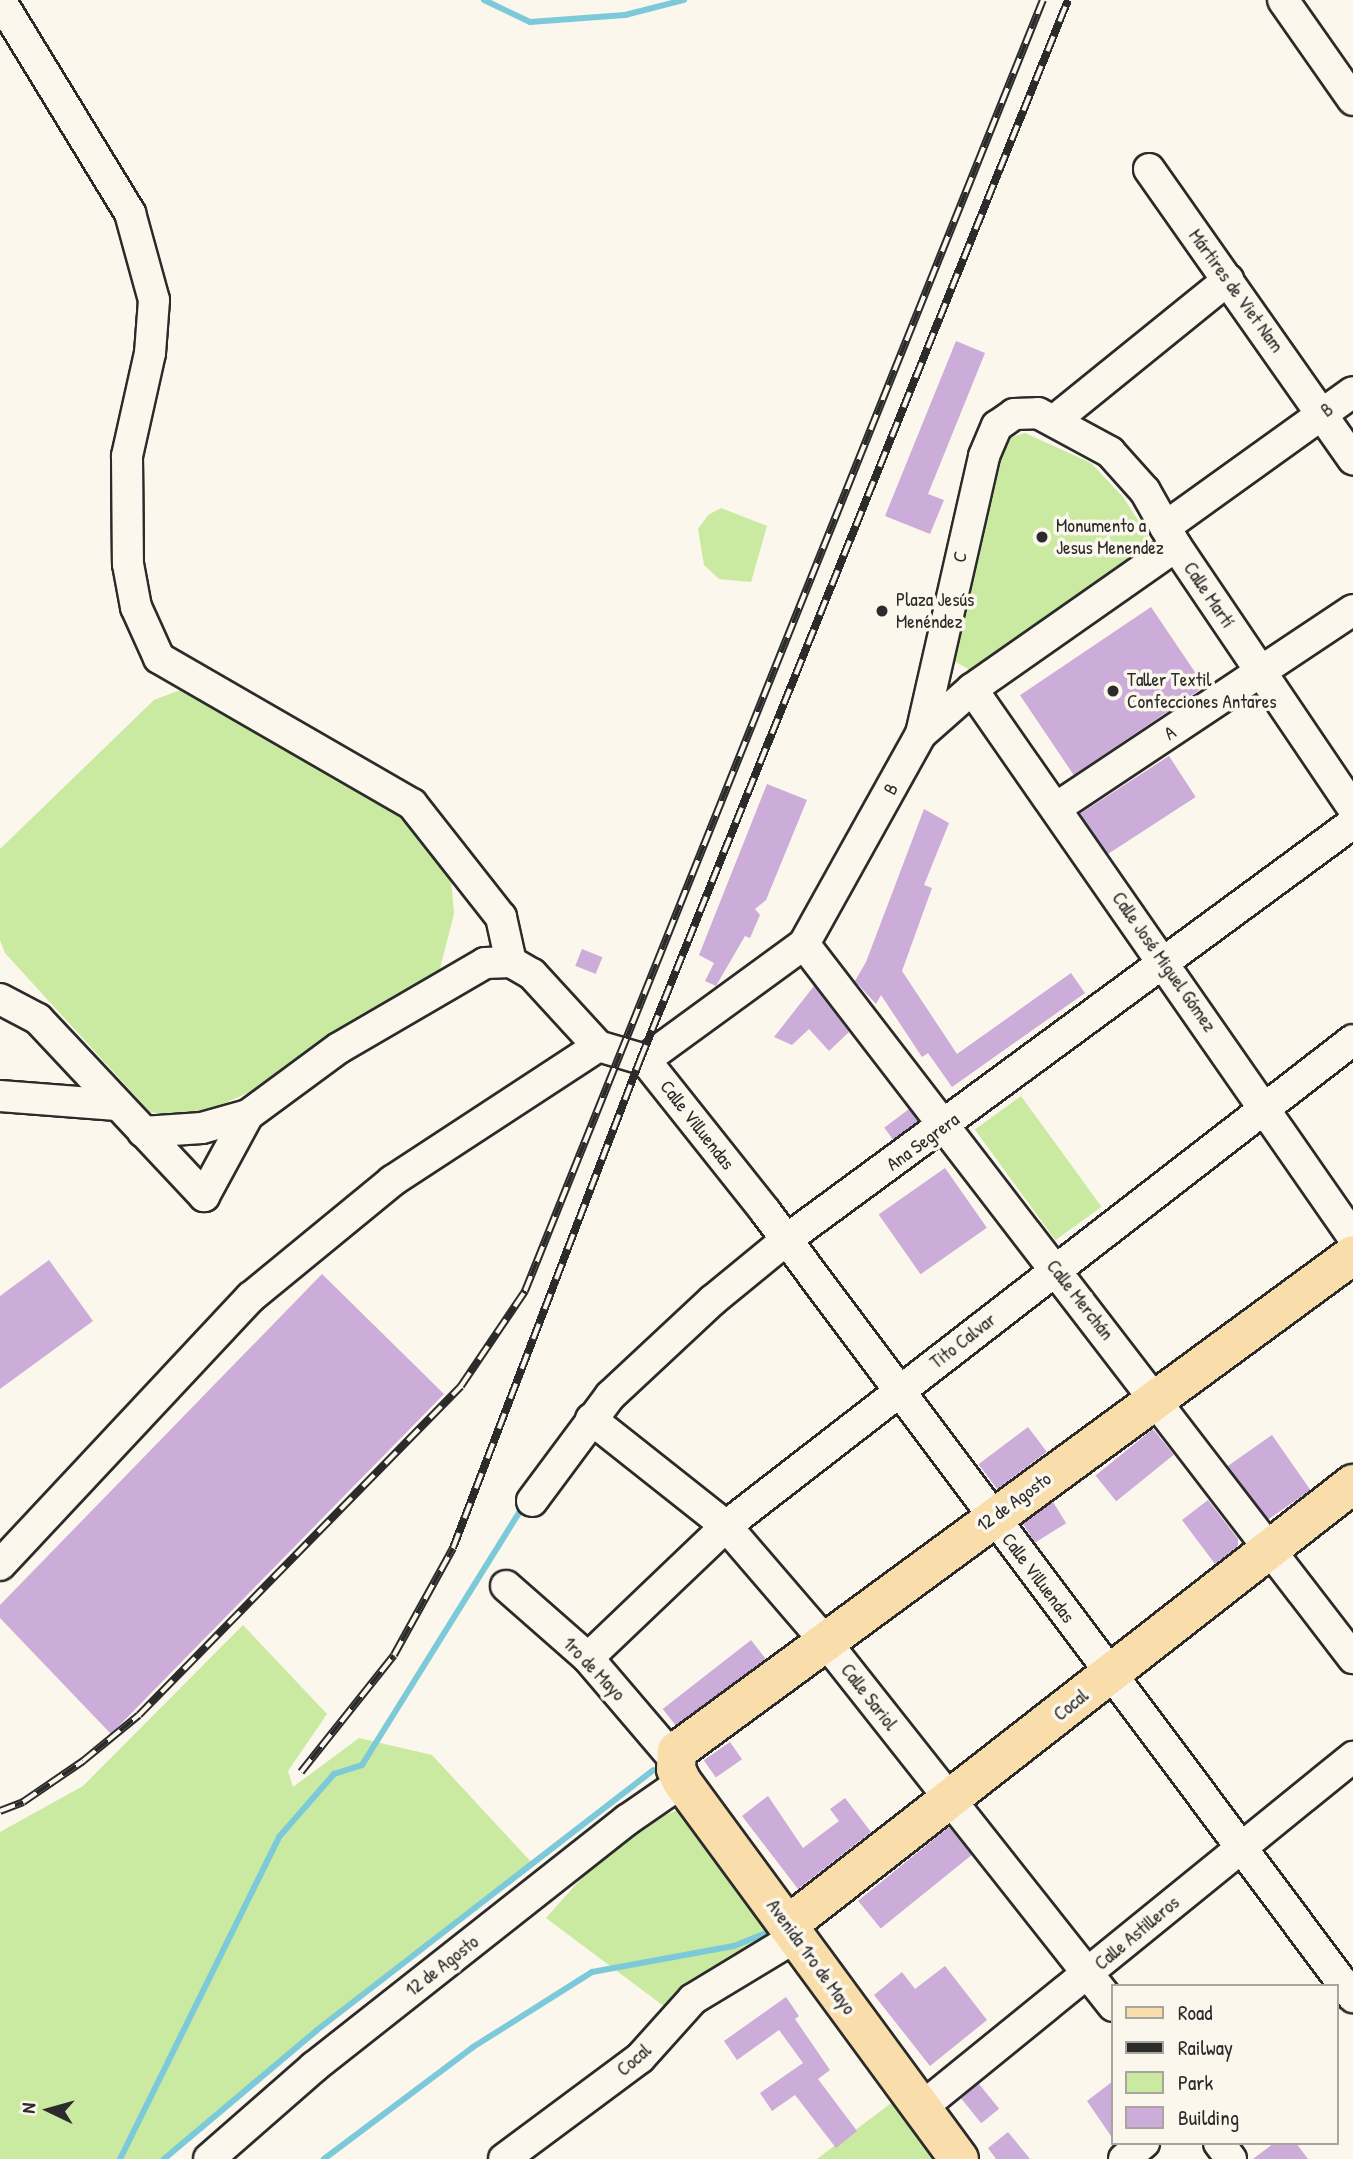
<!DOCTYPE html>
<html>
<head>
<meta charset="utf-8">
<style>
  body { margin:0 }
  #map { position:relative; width:1353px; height:2159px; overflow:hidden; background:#fbf7ec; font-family:"Patrick Hand",sans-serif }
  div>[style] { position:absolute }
  .green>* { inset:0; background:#cae9a1; transform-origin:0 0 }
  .stream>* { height:6px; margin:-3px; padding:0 3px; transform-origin:3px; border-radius:3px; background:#7ccad9 }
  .building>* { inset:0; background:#ccacd8; transform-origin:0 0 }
  .roads { filter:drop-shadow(2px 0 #2b2b2b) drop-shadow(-2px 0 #2b2b2b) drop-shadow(0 2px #2b2b2b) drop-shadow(0 -2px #2b2b2b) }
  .minor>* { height:30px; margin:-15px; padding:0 15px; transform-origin:15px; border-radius:15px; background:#fbf7ec }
  .major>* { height:38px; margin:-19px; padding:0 19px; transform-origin:19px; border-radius:19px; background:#f9deab }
  .rail>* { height:8px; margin-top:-4px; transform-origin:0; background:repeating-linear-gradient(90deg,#fbf7ec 0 16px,#2b2b2b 0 32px); box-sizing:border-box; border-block:2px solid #2b2b2b }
  .dots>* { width:19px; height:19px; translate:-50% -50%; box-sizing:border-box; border:4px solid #fbf7ec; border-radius:50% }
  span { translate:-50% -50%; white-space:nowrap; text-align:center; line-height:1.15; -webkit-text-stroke:7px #fbf7ec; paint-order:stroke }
  .street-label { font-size:19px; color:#2b2b2b }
  .poi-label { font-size:19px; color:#2b2b2b }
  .left { translate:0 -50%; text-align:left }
  .legend { position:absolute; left:1111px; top:1984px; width:228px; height:161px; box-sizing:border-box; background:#fbf7ec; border:2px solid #a8a59f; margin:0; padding:9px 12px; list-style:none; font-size:21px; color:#2b2b2b }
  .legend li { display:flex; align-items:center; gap:14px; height:35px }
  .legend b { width:35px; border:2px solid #a8a59f }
  .north { position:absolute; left:14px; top:2075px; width:70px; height:70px; -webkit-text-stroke:5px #fbf7ec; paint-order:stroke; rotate:275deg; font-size:19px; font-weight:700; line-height:28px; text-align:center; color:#2b2b2b }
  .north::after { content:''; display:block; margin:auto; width:24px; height:32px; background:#2b2b2b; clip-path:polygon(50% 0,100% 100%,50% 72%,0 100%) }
</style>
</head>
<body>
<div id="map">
  <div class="green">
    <i style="clip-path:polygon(1025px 433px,1091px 463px,1123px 497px,1154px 545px,977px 674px,954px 661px,951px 646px,994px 464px,1010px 438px)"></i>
    <i style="clip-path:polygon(721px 508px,767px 526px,751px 582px,719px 579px,704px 565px,698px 529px,708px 515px)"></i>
    <i style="clip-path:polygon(183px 689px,327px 767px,388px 806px,450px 867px,454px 914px,439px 972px,252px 1091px,214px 1108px,177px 1116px,150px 1112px,5px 953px,0 940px,0 849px,154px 700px)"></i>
    <i style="left:1021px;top:1096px;width:137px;height:57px;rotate:54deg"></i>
    <i style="clip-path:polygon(243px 1625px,327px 1714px,288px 1771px,293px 1787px,359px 1738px,432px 1755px,533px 1864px,317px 2030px,164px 2159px,0 2159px,0 1832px,83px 1786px)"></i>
    <i style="clip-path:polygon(680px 1809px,771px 1939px,665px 2007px,546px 1918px,605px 1852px,640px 1825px)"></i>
    <i style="clip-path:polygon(894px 2101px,935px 2159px,817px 2159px)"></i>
  </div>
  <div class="stream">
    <i style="left:484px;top:0;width:51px;rotate:25.6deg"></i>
    <i style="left:530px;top:22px;width:95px;rotate:-4.2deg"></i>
    <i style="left:625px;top:15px;width:61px;rotate:-14.3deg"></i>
    <i style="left:120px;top:2159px;width:359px;rotate:-63.7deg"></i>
    <i style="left:279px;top:1837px;width:84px;rotate:-48.9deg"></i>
    <i style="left:334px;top:1774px;width:29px;rotate:-18deg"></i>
    <i style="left:362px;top:1765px;width:309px;rotate:-58.1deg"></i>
    <i style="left:164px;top:2159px;width:200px;rotate:-40.1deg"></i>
    <i style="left:317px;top:2030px;width:425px;rotate:-37.7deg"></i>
    <i style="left:324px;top:2159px;width:186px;rotate:-36.9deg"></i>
    <i style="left:473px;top:2047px;width:141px;rotate:-32.2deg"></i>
    <i style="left:592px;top:1972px;width:144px;rotate:-10.4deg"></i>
    <i style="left:734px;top:1946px;width:35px;rotate:-22deg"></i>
  </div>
  <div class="building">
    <i style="clip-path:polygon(956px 341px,985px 353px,928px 494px,944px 500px,930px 534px,885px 516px)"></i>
    <i style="left:1151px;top:607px;width:96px;height:158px;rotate:56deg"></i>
    <i style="left:1169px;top:756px;width:49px;height:106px;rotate:57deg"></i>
    <i style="clip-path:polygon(767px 784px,807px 800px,766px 900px,755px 909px,760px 915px,750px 938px,745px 936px,716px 986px,705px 981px,714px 963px,699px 955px)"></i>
    <i style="clip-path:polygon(924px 809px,949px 823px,924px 885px,932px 888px,902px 971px,957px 1054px,1071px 973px,1085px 993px,952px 1087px,928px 1053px,922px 1057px,881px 995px,876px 1004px,855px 981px,866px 962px)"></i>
    <i style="left:582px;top:949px;width:22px;height:18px;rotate:22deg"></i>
    <i style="clip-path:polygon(814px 986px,849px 1032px,829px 1051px,809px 1029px,792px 1045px,774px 1037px)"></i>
    <i style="left:909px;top:1109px;width:15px;height:31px;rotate:53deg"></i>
    <i style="left:945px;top:1168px;width:73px;height:81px;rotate:55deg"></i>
    <i style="clip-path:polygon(49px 1260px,93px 1321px,0 1389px,0 1296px)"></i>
    <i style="clip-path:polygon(322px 1274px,444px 1394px,111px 1734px,0 1618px,0 1605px)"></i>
    <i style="left:1028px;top:1427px;width:31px;height:62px;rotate:53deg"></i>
    <i style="left:1153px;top:1429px;width:33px;height:74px;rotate:51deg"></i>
    <i style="left:1272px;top:1435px;width:67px;height:54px;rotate:55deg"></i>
    <i style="clip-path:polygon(1208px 1500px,1238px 1539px,1238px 1546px,1215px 1564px,1182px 1520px)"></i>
    <i style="left:1053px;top:1502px;width:25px;height:37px;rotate:58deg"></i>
    <i style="left:751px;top:1640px;width:24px;height:112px;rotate:52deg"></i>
    <i style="left:730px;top:1742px;width:21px;height:32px;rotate:55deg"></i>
    <i style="clip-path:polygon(768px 1796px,803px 1848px,839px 1821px,830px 1809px,845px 1798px,871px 1832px,798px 1889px,742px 1816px)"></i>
    <i style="left:949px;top:1827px;width:36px;height:117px;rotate:51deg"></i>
    <i style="clip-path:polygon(945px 1966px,987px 2020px,930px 2066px,874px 1995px,902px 1972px,915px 1989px)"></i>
    <i style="clip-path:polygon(786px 1997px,799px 2016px,795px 2019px,830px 2070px,818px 2079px,857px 2131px,836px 2148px,795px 2095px,772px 2111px,760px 2093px,803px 2063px,779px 2030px,737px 2060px,724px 2041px)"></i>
    <i style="clip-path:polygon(1113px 2081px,1113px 2139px,1087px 2101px)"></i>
    <i style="left:979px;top:2084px;width:32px;height:23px;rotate:51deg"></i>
    <i style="clip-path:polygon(1008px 2132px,1030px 2159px,996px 2159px,988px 2148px)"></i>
    <i style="clip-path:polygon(1274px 2143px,1296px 2143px,1308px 2159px,1253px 2159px)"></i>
  </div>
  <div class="roads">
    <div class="minor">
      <i style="left:0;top:0;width:250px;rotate:58.6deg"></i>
      <i style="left:130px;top:213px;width:90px;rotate:74.6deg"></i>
      <i style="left:154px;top:300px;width:53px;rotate:94.3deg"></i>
      <i style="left:150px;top:353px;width:106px;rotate:102.6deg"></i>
      <i style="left:127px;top:456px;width:108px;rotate:89.5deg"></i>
      <i style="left:128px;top:564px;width:44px;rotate:79.5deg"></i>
      <i style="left:136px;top:607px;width:56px;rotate:65.7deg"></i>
      <i style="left:159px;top:658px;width:292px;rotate:30deg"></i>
      <i style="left:412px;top:804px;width:144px;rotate:51.8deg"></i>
      <i style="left:501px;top:917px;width:46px;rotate:77.5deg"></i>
      <i style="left:1283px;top:0;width:122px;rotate:55deg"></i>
      <i style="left:1149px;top:169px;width:355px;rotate:54.9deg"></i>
      <i style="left:1055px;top:420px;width:223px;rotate:-39deg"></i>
      <i style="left:1165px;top:527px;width:231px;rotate:-35.7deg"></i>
      <i style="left:972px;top:689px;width:667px;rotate:55.19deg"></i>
      <i style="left:921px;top:734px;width:285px;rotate:-77.2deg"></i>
      <i style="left:984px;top:456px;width:33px;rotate:-67deg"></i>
      <i style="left:997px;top:426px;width:21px;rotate:-35deg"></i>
      <i style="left:1014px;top:414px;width:24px;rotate:-2deg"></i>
      <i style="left:1038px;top:413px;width:82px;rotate:28.4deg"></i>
      <i style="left:1110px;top:452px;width:52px;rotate:48.1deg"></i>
      <i style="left:1145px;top:491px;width:63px;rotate:60.6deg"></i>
      <i style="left:1176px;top:546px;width:316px;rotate:56deg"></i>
      <i style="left:1056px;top:808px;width:357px;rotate:-33.7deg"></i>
      <i style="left:804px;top:944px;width:901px;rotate:52.44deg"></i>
      <i style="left:0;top:999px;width:43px;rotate:27.8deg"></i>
      <i style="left:38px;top:1019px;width:243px;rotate:46.8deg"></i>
      <i style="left:204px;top:1196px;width:92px;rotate:-61.5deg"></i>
      <i style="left:645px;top:1060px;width:193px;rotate:51.5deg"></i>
      <i style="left:765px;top:1211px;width:982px;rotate:53.2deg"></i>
      <i style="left:0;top:1096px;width:117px;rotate:4.4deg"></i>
      <i style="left:143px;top:1132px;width:59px;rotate:-3.9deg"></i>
      <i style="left:202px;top:1128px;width:48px;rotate:-15.8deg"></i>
      <i style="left:248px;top:1115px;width:113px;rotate:-36.4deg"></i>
      <i style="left:339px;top:1048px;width:169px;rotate:-30.2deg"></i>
      <i style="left:485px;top:963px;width:26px;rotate:-2deg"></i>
      <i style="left:511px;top:962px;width:24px;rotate:30deg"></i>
      <i style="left:532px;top:974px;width:98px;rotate:47.5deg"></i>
      <i style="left:598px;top:1046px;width:49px;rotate:16.6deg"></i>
      <i style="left:645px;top:1060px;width:197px;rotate:-36.1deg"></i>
      <i style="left:804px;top:944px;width:240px;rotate:-60.9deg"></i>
      <i style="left:921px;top:734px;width:68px;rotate:-41.4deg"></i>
      <i style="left:972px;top:689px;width:249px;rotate:-35deg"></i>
      <i style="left:591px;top:1419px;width:172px;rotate:38.4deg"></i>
      <i style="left:726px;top:1526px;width:152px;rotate:49.3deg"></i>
      <i style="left:825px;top:1641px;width:465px;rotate:51.7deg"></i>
      <i style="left:532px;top:1501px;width:131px;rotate:-53.4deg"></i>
      <i style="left:610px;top:1396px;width:141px;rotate:-43deg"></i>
      <i style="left:713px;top:1300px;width:94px;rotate:-39.4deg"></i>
      <i style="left:786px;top:1240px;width:704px;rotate:-36.33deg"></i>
      <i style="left:0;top:1565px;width:367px;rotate:-46.9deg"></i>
      <i style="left:251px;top:1297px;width:183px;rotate:-39.4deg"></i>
      <i style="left:392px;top:1181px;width:246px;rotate:-33.2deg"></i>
      <i style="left:506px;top:1586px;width:109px;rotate:41.3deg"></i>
      <i style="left:588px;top:1658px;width:134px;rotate:49.5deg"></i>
      <i style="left:588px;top:1658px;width:191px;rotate:-43.7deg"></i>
      <i style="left:726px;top:1526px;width:793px;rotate:-37.78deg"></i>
      <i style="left:921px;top:2108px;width:557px;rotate:-39.09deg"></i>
      <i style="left:1219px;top:2143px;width:20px;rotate:53deg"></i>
      <i style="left:209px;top:2159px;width:140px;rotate:-41.2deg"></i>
      <i style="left:314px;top:2067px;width:399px;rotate:-38.3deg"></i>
      <i style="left:627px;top:1820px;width:67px;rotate:-34.6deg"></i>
      <i style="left:504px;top:2159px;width:169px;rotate:-36.6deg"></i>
      <i style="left:640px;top:2058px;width:79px;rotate:-48.1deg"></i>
      <i style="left:693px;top:1999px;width:122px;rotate:-31.2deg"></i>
      <i style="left:1124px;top:2159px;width:26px;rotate:-39deg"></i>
    </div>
    <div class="major">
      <i style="left:788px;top:1925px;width:717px;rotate:-37.97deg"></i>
      <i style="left:959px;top:2159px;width:468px;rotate:-126.3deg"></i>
      <i style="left:682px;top:1782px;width:14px;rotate:-115deg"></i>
      <i style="left:676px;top:1769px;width:18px;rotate:-87deg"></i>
      <i style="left:677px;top:1751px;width:838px;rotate:-36.27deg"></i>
    </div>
  </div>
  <div class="rail">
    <i style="left:301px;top:1772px;width:149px;rotate:-51.5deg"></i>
    <i style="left:394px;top:1655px;width:122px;rotate:-61.1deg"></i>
    <i style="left:453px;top:1548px;width:523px;rotate:-69.03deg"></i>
    <i style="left:640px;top:1060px;width:1143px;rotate:-68.01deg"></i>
    <i style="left:0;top:1811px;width:25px;rotate:-21deg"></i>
    <i style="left:23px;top:1802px;width:73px;rotate:-34.3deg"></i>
    <i style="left:83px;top:1761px;width:72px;rotate:-39.4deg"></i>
    <i style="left:139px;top:1715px;width:460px;rotate:-45.6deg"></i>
    <i style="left:461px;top:1386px;width:115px;rotate:-56deg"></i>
    <i style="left:525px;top:1291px;width:1391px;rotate:-68.14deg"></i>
  </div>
  <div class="dots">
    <i style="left:1042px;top:537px;background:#2b2b2b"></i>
    <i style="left:882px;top:611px;background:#2b2b2b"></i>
    <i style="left:1113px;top:691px;background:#2b2b2b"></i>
  </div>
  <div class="street-label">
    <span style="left:1236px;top:291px;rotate:54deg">Mártires de Viet Nam</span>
    <span style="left:1327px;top:410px;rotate:-36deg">B</span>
    <span style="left:960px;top:557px;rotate:-76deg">C</span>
    <span style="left:1209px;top:595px;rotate:56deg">Calle Martí</span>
    <span style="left:1170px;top:733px;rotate:-33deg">A</span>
    <span style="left:891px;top:789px;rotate:-61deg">B</span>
    <span style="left:1164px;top:962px;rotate:55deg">Calle José Miguel Gómez</span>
    <span style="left:697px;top:1125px;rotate:52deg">Calle Villuendas</span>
    <span style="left:923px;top:1142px;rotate:-36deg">Ana Segrera</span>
    <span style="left:1080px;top:1300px;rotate:52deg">Calle Merchán</span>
    <span style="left:963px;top:1341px;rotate:-38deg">Tito Calvar</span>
    <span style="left:1014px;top:1502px;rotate:-36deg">12 de Agosto</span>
    <span style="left:1038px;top:1578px;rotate:53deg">Calle Villuendas</span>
    <span style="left:594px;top:1669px;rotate:46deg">1ro de Mayo</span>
    <span style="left:869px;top:1697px;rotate:52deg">Calle Sariol</span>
    <span style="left:1071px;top:1705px;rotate:-39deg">Cocal</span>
    <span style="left:1137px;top:1933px;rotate:-40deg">Calle Astilleros</span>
    <span style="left:811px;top:1957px;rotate:54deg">Avenida 1ro de Mayo</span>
    <span style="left:442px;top:1966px;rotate:-38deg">12 de Agosto</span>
    <span style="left:634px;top:2060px;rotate:-41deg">Cocal</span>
  </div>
  <div class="poi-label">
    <span class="left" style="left:1056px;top:537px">Monumento a<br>Jesus Menendez</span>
    <span class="left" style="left:896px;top:611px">Plaza Jesús<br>Menéndez</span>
    <span class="left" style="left:1127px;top:691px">Taller Textil<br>Confecciones Antares</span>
  </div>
  <ul class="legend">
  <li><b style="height:9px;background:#f9deab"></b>Road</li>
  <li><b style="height:9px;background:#2b2b2b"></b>Railway</li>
  <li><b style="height:19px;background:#cae9a1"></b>Park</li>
  <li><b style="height:19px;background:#ccacd8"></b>Building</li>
  </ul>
  <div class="north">N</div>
</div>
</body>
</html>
